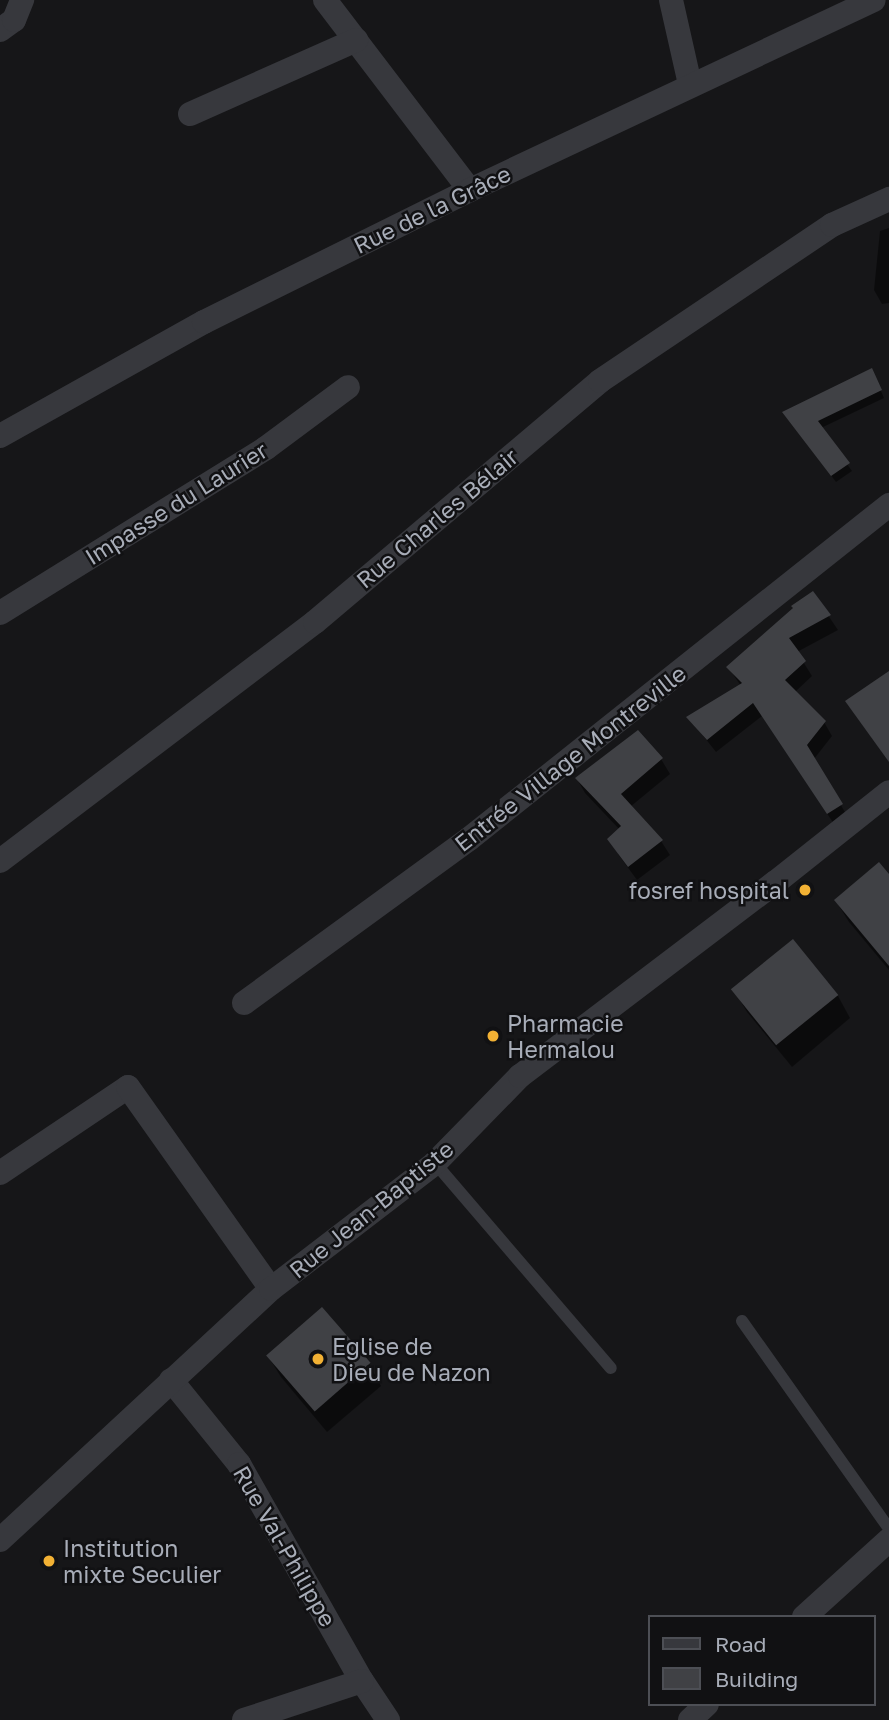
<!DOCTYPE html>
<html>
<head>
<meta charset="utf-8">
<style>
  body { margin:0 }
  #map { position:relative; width:889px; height:1720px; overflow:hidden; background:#161618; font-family:"Golos Text",sans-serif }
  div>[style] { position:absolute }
  .shadow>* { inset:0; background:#0007 }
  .building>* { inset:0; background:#404145; transform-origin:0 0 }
  .service>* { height:12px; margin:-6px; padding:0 6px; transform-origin:6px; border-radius:6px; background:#37383d }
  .minor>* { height:24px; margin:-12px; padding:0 12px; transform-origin:12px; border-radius:12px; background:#37383d }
  .dots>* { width:19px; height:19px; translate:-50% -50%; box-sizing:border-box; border:4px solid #111113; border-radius:50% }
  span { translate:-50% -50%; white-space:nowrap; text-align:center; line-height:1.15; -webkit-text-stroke:5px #111113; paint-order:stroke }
  .street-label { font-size:23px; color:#a8adb8 }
  .poi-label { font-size:23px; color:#a8adb8 }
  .right { translate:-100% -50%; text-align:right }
  .left { translate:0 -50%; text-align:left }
  .legend { position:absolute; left:648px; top:1615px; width:228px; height:91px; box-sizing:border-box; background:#111113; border:2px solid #4d4f55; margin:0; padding:9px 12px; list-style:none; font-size:21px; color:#a8adb8 }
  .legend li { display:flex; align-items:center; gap:14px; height:35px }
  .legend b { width:35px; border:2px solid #4d4f55 }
</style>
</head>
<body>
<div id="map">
  <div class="shadow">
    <i style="clip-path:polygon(889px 228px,889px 303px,882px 304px,874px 290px,880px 231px)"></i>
    <i style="clip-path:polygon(875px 377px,884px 398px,821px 428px,852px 471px,836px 482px,784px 413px)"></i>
    <i style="clip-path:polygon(813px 593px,838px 630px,797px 652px,812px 676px,795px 692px,824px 722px,832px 736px,814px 759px,849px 819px,836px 827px,762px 716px,716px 752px,689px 718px,741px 686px,728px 667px)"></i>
    <i style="clip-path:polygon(661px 759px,670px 774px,630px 807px,661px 841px,670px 855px,637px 880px,618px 854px,620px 830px,585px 793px,577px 779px)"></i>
    <i style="clip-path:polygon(889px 876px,889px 970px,849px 922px,836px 901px)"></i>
    <i style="clip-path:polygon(734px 990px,838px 996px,850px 1018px,792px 1067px,747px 1012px)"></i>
    <i style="clip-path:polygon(268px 1356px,369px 1364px,381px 1386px,327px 1432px,281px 1377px)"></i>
  </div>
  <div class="building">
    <i style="clip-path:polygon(872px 368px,882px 390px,818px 421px,850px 463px,831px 476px,782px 412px)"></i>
    <i style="clip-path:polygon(813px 591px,831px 615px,789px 638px,806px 661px,785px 680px,826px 721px,807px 745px,843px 804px,827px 814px,753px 703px,707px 740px,686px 717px,742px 683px,726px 667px,793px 608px,791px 606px)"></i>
    <i style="clip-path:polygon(889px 671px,889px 762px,845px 701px)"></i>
    <i style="clip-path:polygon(638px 730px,663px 758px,621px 794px,663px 840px,628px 867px,607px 839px,621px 826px,575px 778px)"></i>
    <i style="clip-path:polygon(879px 862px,889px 874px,889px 966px,834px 900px)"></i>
    <i style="left:793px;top:939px;width:72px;height:80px;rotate:51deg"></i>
    <i style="left:322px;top:1307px;width:74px;height:74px;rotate:49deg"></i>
  </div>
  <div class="service">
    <i style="left:435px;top:1163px;width:270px;rotate:49.4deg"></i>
    <i style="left:742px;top:1321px;width:255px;rotate:54.7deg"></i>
  </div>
  <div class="minor">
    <i style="left:325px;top:0;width:239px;rotate:52.7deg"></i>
    <i style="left:671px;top:0;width:86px;rotate:77.3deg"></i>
    <i style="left:0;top:30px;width:17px;rotate:-36deg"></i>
    <i style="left:14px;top:20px;width:22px;rotate:-68deg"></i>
    <i style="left:190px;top:114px;width:182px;rotate:-24deg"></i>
    <i style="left:0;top:436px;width:234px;rotate:-29.2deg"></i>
    <i style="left:204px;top:322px;width:297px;rotate:-26.4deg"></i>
    <i style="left:470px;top:190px;width:446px;rotate:-25.2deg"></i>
    <i style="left:0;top:613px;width:313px;rotate:-31.8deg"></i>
    <i style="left:266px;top:448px;width:102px;rotate:-36.6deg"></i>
    <i style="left:0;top:861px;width:395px;rotate:-37.2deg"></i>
    <i style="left:315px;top:622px;width:373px;rotate:-40.2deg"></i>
    <i style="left:600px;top:381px;width:280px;rotate:-33.9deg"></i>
    <i style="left:832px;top:225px;width:63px;rotate:-24.5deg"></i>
    <i style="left:244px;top:1003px;width:278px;rotate:-36.1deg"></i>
    <i style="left:469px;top:839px;width:537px;rotate:-38.49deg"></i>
    <i style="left:0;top:1173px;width:154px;rotate:-33.9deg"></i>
    <i style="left:128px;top:1087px;width:247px;rotate:54.7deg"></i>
    <i style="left:171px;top:1380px;width:108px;rotate:51deg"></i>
    <i style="left:239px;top:1464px;width:249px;rotate:60.5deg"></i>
    <i style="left:362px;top:1681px;width:47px;rotate:56.3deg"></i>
    <i style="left:0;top:1540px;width:369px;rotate:-42.8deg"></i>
    <i style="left:271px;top:1289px;width:207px;rotate:-37.5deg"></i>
    <i style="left:435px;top:1163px;width:122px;rotate:-45.7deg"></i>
    <i style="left:520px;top:1076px;width:321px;rotate:-37.2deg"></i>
    <i style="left:776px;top:882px;width:144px;rotate:-38.5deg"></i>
    <i style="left:804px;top:1617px;width:115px;rotate:-42.2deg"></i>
    <i style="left:244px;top:1720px;width:124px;rotate:-18.3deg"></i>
    <i style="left:690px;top:1720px;width:23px;rotate:-43deg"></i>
  </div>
  <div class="dots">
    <i style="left:805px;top:890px;background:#f2b134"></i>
    <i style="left:493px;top:1036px;background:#f2b134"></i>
    <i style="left:318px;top:1359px;background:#f2b134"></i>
    <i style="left:49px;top:1561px;background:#f2b134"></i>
  </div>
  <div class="street-label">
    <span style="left:432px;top:209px;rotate:-26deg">Rue de la Grâce</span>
    <span style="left:176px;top:503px;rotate:-32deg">Impasse du Laurier</span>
    <span style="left:437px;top:518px;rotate:-40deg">Rue Charles Bélair</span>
    <span style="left:570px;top:758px;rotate:-38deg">Entrée Village Montreville</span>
    <span style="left:371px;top:1209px;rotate:-39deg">Rue Jean-Baptiste</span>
    <span style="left:285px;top:1546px;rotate:60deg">Rue Val-Philippe</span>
  </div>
  <div class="poi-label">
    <span class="right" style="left:789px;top:890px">fosref hospital</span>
    <span class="left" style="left:507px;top:1036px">Pharmacie<br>Hermalou</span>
    <span class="left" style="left:332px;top:1359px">Eglise de<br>Dieu de Nazon</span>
    <span class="left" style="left:63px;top:1561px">Institution<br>mixte Seculier</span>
  </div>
  <ul class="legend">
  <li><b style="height:9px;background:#37383d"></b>Road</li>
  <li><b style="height:19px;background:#404145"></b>Building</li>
  </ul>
</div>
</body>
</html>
